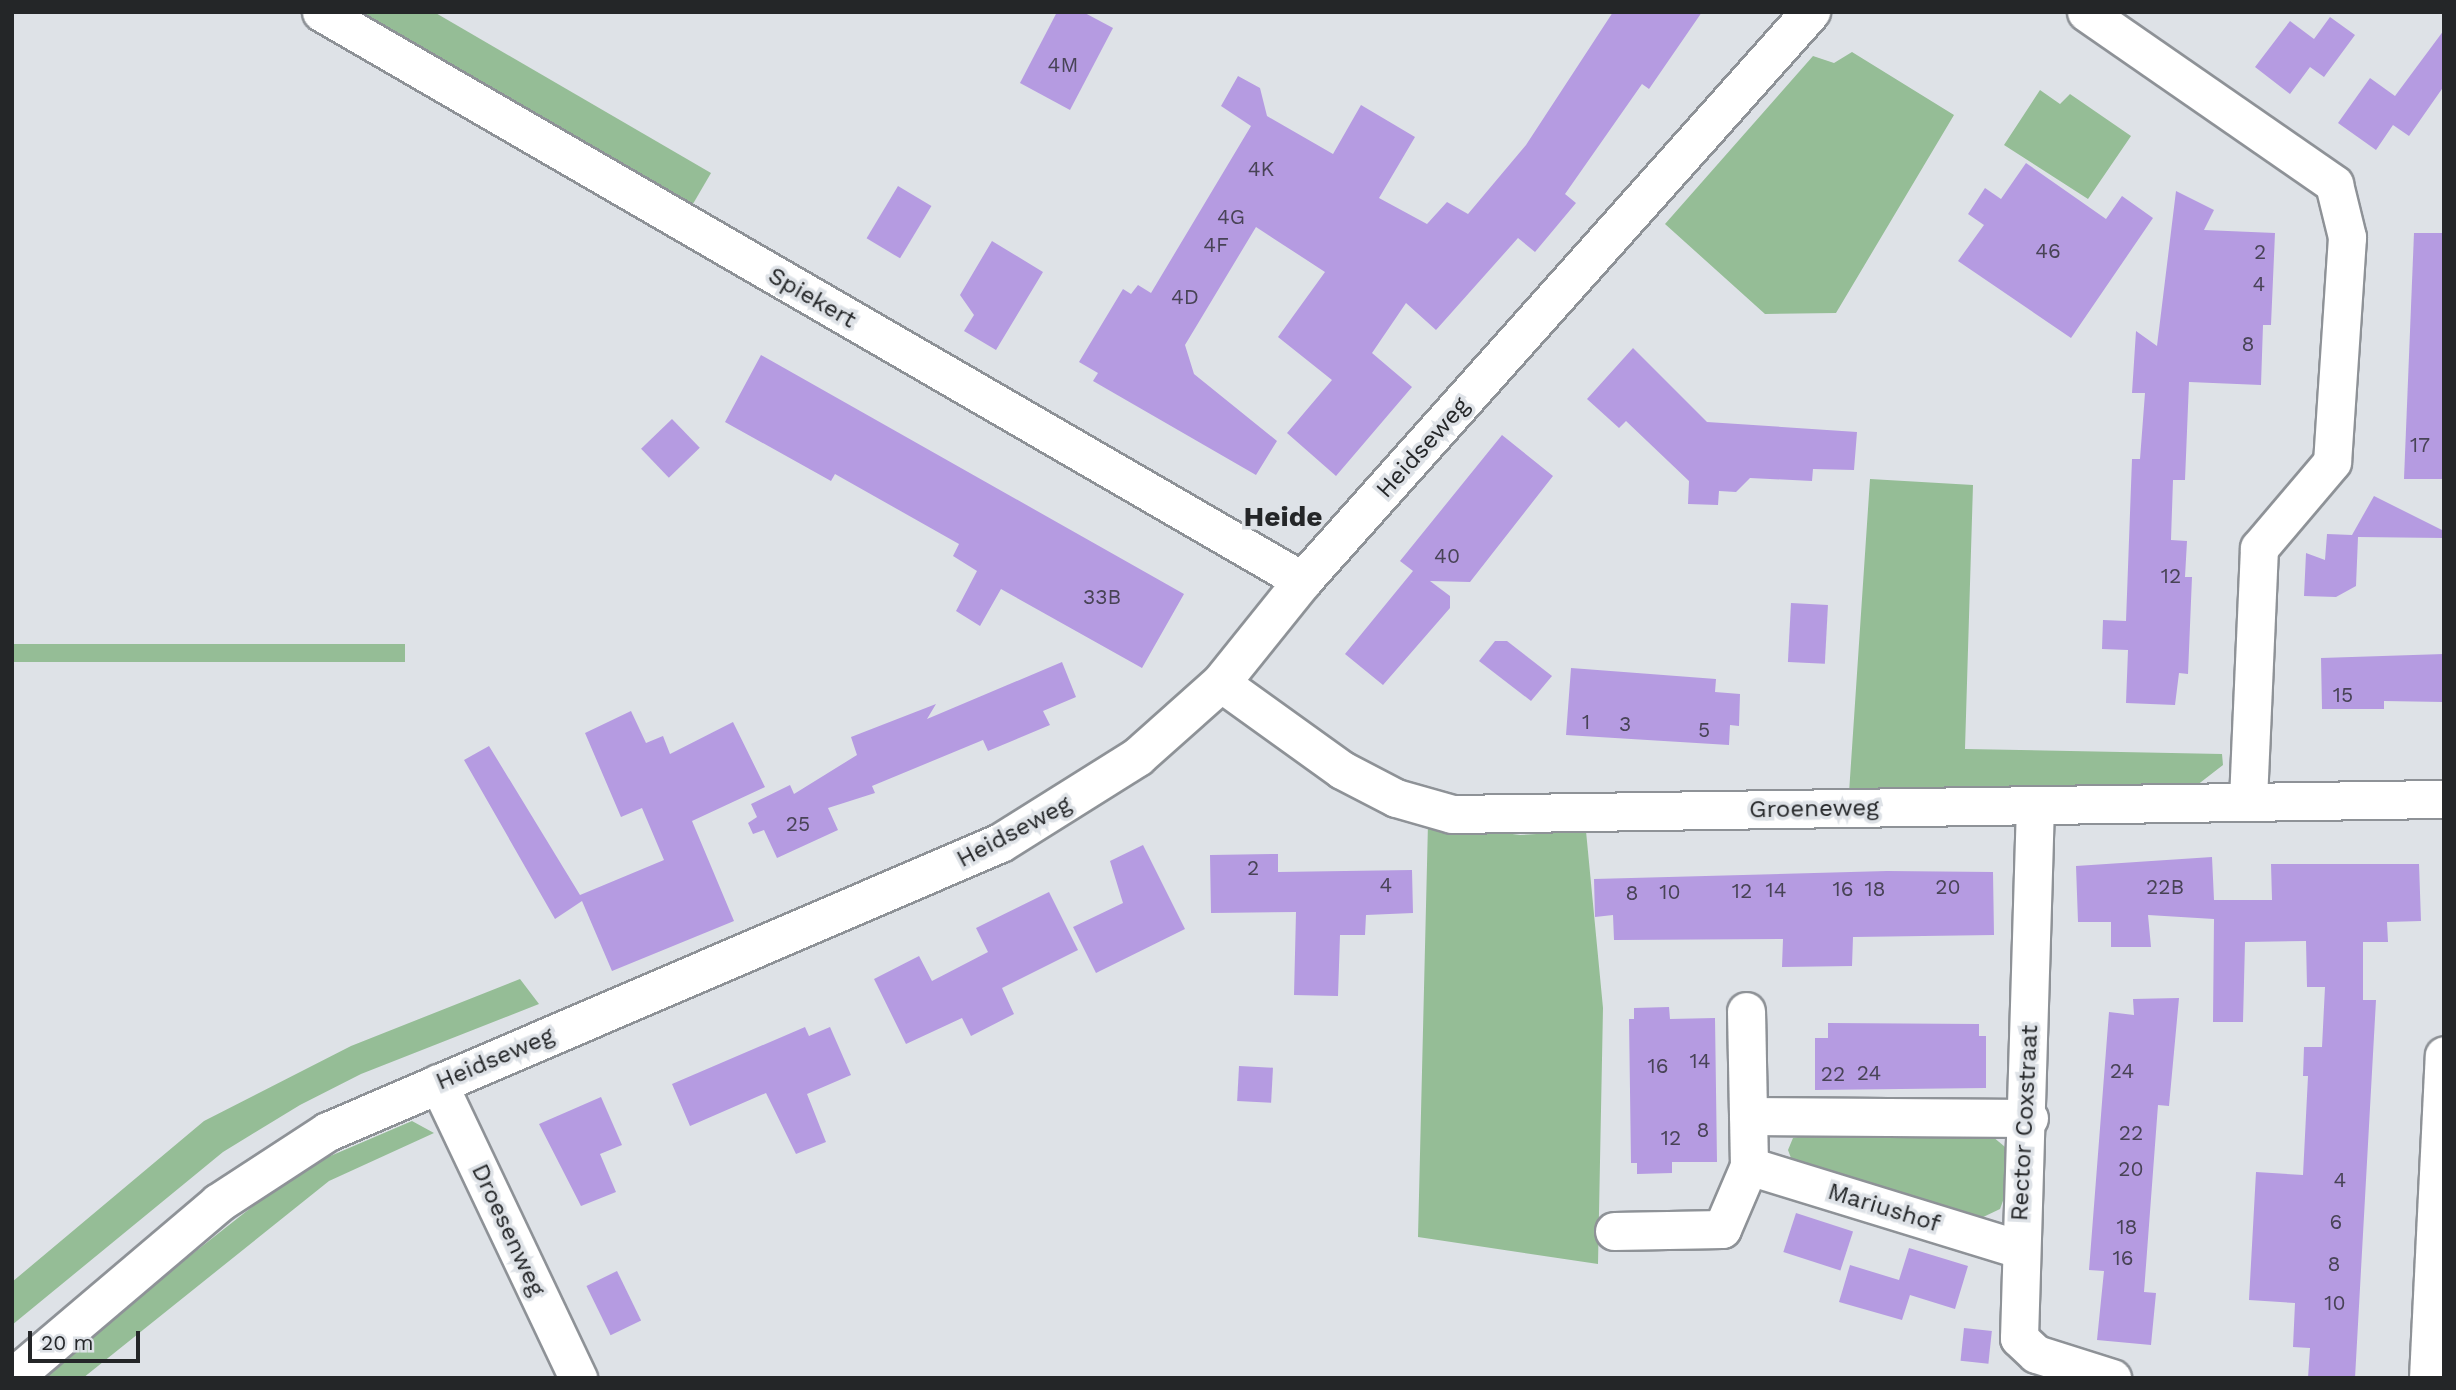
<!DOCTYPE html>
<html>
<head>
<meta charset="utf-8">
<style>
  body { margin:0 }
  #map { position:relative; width:2456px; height:1390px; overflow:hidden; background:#dee2e7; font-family:"Work Sans",sans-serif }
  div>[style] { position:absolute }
  .green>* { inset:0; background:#95bd96; transform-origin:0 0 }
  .building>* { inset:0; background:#b59be1; transform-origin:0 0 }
  .roads { filter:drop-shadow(2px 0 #8e9297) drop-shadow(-2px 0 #8e9297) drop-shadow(0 2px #8e9297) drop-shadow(0 -2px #8e9297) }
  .street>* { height:37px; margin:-18.5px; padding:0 18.5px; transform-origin:18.5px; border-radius:18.5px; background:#fff }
  .secondary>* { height:38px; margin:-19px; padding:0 19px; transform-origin:19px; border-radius:19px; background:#fff }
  span { translate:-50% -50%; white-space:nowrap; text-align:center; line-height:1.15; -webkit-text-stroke:7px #dee2e7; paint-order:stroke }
  .number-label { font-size:21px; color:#484356 }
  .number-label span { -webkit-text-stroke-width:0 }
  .street-label { font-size:24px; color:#242628 }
  .quarter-label { font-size:28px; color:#242628; font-weight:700 }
  .frame { position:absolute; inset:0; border:14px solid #242628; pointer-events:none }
  .scale { position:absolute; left:28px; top:1331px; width:112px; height:32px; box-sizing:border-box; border:4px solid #242628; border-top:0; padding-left:9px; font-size:21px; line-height:24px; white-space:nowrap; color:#242628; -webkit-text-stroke:5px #dee2e7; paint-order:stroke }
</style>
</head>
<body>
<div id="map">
  <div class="green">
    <i style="clip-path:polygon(354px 12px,434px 12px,711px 173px,690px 209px)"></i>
    <i style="clip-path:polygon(1852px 52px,1954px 115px,1836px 313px,1765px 314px,1665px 224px,1813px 56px,1834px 63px)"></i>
    <i style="clip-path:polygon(2040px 90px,2060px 104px,2070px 94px,2131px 136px,2088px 199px,2004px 145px)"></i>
    <i style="clip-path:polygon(1870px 479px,1973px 485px,1965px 749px,2222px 754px,2223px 765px,2192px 789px,1849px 793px)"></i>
    <i style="left:405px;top:644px;width:18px;height:397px;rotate:90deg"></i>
    <i style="clip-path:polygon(1428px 823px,1520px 835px,1586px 831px,1603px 1008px,1598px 1264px,1418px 1237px)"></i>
    <i style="clip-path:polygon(520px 979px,539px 1004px,361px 1074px,300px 1105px,223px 1152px,12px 1325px,12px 1282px,204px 1121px,351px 1046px)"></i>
    <i style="clip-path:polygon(412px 1121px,434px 1133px,329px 1181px,83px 1378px,35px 1378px,300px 1169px)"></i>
    <i style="clip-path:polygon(1986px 1131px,2011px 1152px,2010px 1182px,2000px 1209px,1979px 1219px,1791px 1158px,1788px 1150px,1793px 1138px,1814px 1134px)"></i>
  </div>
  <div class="building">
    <i style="clip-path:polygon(1057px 12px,1083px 12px,1113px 28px,1070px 110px,1020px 83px)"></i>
    <i style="clip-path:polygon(1613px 12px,1702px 12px,1649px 89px,1642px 84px,1565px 194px,1576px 203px,1535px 252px,1518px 238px,1436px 330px,1406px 303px,1372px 353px,1412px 387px,1336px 476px,1287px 433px,1332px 380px,1278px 337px,1325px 272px,1256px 227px,1185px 345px,1194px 374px,1277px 441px,1256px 475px,1093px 381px,1098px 373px,1079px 362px,1123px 289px,1131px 294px,1138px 285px,1151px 293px,1251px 126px,1221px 106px,1238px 76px,1260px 88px,1267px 116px,1333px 154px,1361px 105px,1415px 137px,1379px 198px,1427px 224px,1447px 202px,1468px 214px,1526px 145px)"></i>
    <i style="clip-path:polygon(2330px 17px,2355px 35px,2324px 77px,2310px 67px,2290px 94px,2255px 67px,2290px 21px,2314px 39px)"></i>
    <i style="clip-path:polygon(2444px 30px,2444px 86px,2409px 136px,2393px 125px,2376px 150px,2338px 123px,2370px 78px,2395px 96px)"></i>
    <i style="clip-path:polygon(2026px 163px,2106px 219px,2122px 196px,2153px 218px,2071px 338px,1958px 261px,1984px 225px,1968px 214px,1985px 188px,2001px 199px)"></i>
    <i style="left:898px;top:186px;width:39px;height:61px;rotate:31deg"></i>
    <i style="clip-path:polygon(2176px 191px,2214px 210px,2204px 230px,2275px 233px,2271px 325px,2263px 325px,2261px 385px,2189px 382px,2185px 480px,2173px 480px,2171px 540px,2187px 541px,2185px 577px,2192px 577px,2188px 674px,2179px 673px,2175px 705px,2126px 703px,2128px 650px,2102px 649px,2103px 620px,2126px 621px,2132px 459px,2140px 459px,2145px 393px,2132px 393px,2136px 331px,2157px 346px)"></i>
    <i style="clip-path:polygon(2414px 233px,2444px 233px,2444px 479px,2404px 479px)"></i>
    <i style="clip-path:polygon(992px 241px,1043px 272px,996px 350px,964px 331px,974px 315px,960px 295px)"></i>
    <i style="clip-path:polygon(1633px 348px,1707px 422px,1857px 432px,1854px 470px,1813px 469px,1812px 481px,1750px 478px,1736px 492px,1719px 491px,1718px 505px,1688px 504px,1689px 481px,1626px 421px,1619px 428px,1587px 399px)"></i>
    <i style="clip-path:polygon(761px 355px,1184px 594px,1142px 668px,1001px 589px,980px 626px,956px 611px,977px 571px,953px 556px,959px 544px,835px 474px,831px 481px,725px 422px)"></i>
    <i style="left:672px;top:419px;width:40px;height:43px;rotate:46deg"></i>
    <i style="clip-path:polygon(1502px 435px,1553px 476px,1470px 582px,1430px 581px,1450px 596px,1450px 608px,1383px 685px,1345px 654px,1413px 571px,1400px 561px)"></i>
    <i style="clip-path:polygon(2374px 496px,2444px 531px,2444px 538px,2358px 537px,2356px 586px,2336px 597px,2304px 596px,2306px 553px,2325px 560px,2327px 534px,2352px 535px)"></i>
    <i style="left:1791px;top:603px;width:37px;height:59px;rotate:3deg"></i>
    <i style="clip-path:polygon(1495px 641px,1507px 641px,1552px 676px,1531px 701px,1479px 661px)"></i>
    <i style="clip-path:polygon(2444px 654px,2444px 702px,2384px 701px,2384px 709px,2322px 709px,2321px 658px)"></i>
    <i style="clip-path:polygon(1062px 662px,1076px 697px,1043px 711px,1050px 725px,988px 751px,983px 740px,872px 786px,875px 793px,828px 808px,838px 830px,777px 858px,764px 830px,753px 834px,748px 823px,757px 817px,751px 804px,790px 785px,794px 794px,857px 755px,851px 737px,936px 704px,927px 719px)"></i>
    <i style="clip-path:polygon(1571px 668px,1716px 679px,1715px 692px,1740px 694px,1739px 726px,1730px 725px,1729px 745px,1566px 735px)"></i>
    <i style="clip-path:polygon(631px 711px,646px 743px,663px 736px,670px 754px,733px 722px,765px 787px,692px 821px,734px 921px,612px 971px,582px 901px,555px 919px,464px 760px,489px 746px,580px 895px,664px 860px,642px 808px,621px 817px,585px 733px)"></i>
    <i style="clip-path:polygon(1143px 845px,1185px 929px,1096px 973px,1073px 927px,1123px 903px,1110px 861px)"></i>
    <i style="clip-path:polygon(1278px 854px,1278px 872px,1412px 870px,1413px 913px,1366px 915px,1365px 935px,1340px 935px,1338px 996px,1294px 995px,1296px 912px,1211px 913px,1210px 855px)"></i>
    <i style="clip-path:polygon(2212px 857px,2214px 900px,2272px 900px,2271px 864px,2419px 864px,2421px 921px,2387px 922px,2388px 942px,2363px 942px,2363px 1000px,2376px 1000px,2355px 1378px,2308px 1378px,2310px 1348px,2293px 1347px,2295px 1303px,2249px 1300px,2256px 1172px,2303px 1175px,2308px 1076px,2303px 1076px,2304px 1047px,2322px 1047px,2325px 987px,2307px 987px,2306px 941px,2245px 942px,2243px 1022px,2213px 1022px,2214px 919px,2148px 915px,2151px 947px,2111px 947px,2111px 922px,2078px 922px,2076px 866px)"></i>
    <i style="clip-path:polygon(1887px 871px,1993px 872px,1994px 935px,1853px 937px,1852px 966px,1782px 967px,1783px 939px,1614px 940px,1613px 915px,1595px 917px,1594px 879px)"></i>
    <i style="clip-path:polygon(1049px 892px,1078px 950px,1002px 988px,1014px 1014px,971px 1036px,962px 1018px,906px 1044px,874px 979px,919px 956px,932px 981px,988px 952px,976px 928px)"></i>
    <i style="clip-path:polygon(2179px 998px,2169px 1106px,2158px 1105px,2144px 1292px,2156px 1293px,2151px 1345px,2097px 1340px,2104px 1271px,2089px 1270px,2109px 1012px,2134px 1015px,2133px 999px)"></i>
    <i style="clip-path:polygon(1669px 1007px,1670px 1019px,1715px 1018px,1717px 1162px,1672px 1162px,1672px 1173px,1637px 1174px,1637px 1163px,1631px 1163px,1629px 1019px,1634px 1019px,1634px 1008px)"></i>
    <i style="clip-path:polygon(1828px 1023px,1979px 1024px,1979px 1036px,1986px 1036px,1986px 1088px,1815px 1090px,1815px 1038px,1828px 1038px)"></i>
    <i style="clip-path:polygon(805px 1027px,809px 1036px,830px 1027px,851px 1075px,807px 1094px,826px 1142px,796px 1154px,766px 1093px,690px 1126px,672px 1084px)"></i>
    <i style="left:1239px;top:1066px;width:34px;height:35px;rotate:3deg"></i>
    <i style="clip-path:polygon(601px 1097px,622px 1145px,600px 1154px,616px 1192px,581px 1206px,539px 1124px)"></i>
    <i style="left:1796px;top:1213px;width:60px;height:41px;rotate:18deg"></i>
    <i style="clip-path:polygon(1909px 1248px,1968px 1266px,1955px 1309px,1910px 1295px,1902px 1320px,1839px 1302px,1850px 1265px,1899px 1280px)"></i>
    <i style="left:617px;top:1271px;width:55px;height:34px;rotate:64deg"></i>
    <i style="left:1964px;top:1328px;width:28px;height:33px;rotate:6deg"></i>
  </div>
  <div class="roads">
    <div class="street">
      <i style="left:321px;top:12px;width:1135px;rotate:30.09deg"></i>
      <i style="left:2086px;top:12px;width:302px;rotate:34.7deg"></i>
      <i style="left:2334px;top:184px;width:55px;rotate:76.2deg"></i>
      <i style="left:2347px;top:237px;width:225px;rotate:93.8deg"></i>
      <i style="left:2332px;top:462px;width:113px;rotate:130.3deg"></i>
      <i style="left:2259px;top:548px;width:254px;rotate:92.5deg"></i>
      <i style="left:1221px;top:683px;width:149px;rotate:35.7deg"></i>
      <i style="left:1342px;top:770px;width:61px;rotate:27.4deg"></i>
      <i style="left:1396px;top:798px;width:58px;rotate:15.9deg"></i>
      <i style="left:1452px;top:814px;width:992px;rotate:-0.87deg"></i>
      <i style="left:2035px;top:805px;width:533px;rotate:91.72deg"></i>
      <i style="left:2019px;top:1338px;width:23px;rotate:43deg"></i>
      <i style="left:2036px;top:1354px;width:80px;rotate:17.5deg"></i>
      <i style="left:438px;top:1083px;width:327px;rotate:64.6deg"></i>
      <i style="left:1748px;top:1116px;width:281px;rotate:0.4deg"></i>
      <i style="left:1749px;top:1166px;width:282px;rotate:17.1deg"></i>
      <i style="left:1614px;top:1231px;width:108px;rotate:-1.1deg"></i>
      <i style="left:1722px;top:1229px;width:69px;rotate:-66.8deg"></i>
      <i style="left:1749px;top:1166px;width:155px;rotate:-91.1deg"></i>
      <i style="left:2428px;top:1378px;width:323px;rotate:-87.2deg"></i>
    </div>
    <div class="secondary">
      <i style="left:13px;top:1378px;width:270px;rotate:-40.3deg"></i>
      <i style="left:219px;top:1203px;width:130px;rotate:-33.1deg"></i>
      <i style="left:328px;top:1132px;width:732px;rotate:-23.24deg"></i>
      <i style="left:1001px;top:843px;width:162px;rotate:-32.1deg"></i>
      <i style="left:1138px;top:757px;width:111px;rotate:-41.7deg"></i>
      <i style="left:1221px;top:683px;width:131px;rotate:-51.2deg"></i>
      <i style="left:1303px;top:581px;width:763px;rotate:-48.24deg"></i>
    </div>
  </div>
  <div class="number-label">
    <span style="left:1063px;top:65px">4M</span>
    <span style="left:1261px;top:169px">4K</span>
    <span style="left:1231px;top:217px">4G</span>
    <span style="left:1216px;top:245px">4F</span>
    <span style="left:2048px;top:251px">46</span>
    <span style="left:2260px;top:252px">2</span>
    <span style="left:2259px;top:284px">4</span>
    <span style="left:1185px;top:297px">4D</span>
    <span style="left:2248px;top:344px">8</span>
    <span style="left:2420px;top:445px">17</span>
    <span style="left:1447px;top:556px">40</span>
    <span style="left:2171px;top:576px">12</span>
    <span style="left:1102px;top:597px">33B</span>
    <span style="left:2343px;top:695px">15</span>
    <span style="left:1586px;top:722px">1</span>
    <span style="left:1625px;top:724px">3</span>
    <span style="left:1704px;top:730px">5</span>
    <span style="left:798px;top:824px">25</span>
    <span style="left:1253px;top:868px">2</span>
    <span style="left:1386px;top:885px">4</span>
    <span style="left:1948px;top:887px">20</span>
    <span style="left:2165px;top:887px">22B</span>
    <span style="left:1843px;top:889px">16</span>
    <span style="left:1875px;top:889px">18</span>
    <span style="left:1776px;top:890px">14</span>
    <span style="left:1742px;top:891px">12</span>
    <span style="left:1670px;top:892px">10</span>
    <span style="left:1632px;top:893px">8</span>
    <span style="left:1700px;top:1061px">14</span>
    <span style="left:1658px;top:1066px">16</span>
    <span style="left:2122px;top:1071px">24</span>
    <span style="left:1869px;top:1073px">24</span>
    <span style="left:1833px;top:1074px">22</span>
    <span style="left:1703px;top:1130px">8</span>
    <span style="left:2131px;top:1133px">22</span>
    <span style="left:1671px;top:1138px">12</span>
    <span style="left:2131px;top:1169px">20</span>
    <span style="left:2340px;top:1180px">4</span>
    <span style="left:2336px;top:1222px">6</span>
    <span style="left:2127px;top:1227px">18</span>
    <span style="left:2123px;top:1258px">16</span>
    <span style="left:2334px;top:1264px">8</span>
    <span style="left:2335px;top:1303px">10</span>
  </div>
  <div class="street-label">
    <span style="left:812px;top:298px;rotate:30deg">Spiekert</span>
    <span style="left:1423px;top:448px;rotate:-48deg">Heidseweg</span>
    <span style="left:1814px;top:809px;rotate:-1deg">Groeneweg</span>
    <span style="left:1014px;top:832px;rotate:-28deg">Heidseweg</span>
    <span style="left:495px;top:1059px;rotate:-23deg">Heidseweg</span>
    <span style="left:2025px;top:1123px;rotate:-87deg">Rector Coxstraat</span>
    <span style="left:1884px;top:1208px;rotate:17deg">Mariushof</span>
    <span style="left:508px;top:1230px;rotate:65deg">Droesenweg</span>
  </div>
  <div class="quarter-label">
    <span style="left:1283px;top:517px">Heide</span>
  </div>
  <div class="frame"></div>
  <div class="scale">20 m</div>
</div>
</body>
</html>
